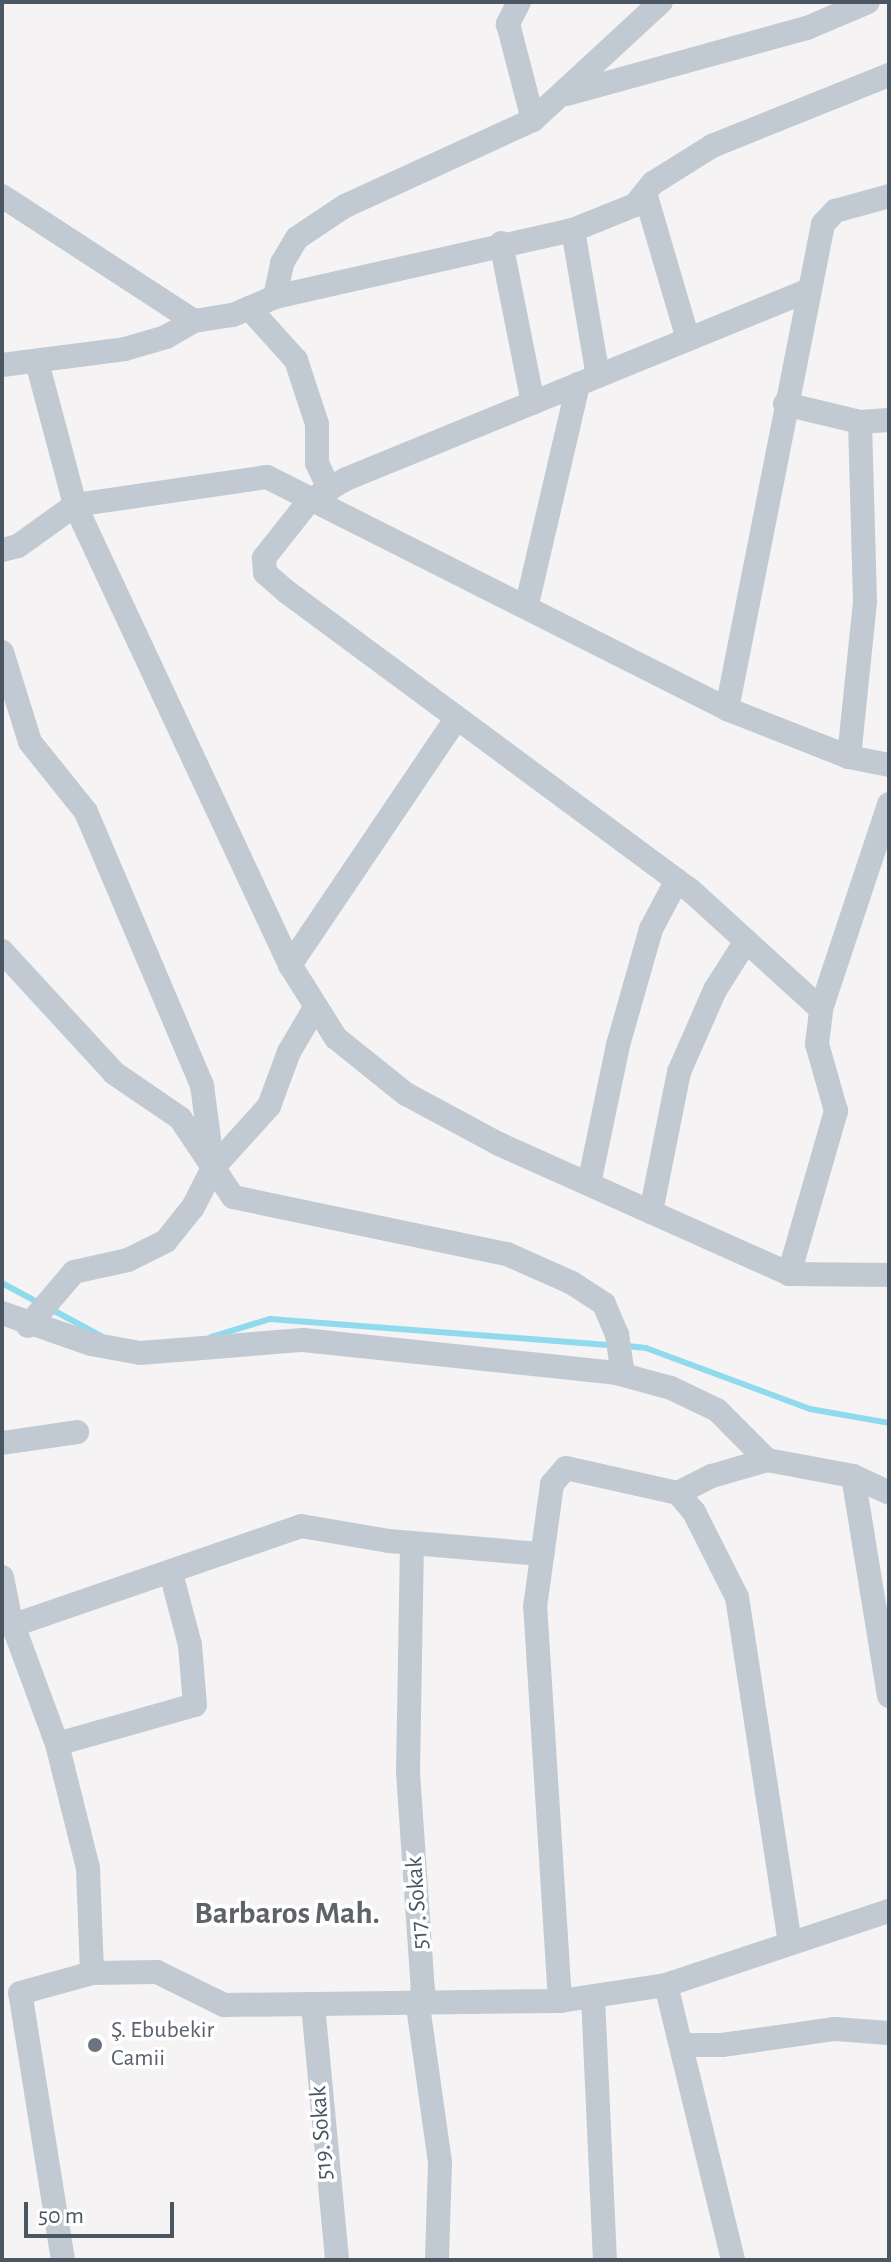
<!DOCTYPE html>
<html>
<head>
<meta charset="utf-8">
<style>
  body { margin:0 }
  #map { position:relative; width:891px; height:2262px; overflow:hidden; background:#f5f3f3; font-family:"Alegreya Sans",sans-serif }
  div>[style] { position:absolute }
  .stream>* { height:6px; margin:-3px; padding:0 3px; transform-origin:3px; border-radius:3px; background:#90daee }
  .minor>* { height:24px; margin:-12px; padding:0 12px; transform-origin:12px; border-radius:12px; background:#c1cad2 }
  .dots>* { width:22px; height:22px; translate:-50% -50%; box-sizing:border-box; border:4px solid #fff; border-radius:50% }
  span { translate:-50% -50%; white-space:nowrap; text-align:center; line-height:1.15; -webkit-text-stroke:7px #fff; paint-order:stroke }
  .street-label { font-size:24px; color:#4a5661 }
  .worship-label { font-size:24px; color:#5b616d }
  .left { translate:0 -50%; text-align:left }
  .district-label { font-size:32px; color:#5f6368; font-weight:700 }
  .frame { position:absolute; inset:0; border:4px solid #4a5661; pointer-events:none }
  .scale { position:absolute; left:24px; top:2202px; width:150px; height:36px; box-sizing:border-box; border:4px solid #4a5661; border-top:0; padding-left:10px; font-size:24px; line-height:28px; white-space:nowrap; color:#4a5661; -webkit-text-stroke:6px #fff; paint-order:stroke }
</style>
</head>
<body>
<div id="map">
  <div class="stream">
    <i style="left:2px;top:1283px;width:44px;rotate:28.3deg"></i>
    <i style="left:51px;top:1309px;width:57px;rotate:28.4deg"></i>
    <i style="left:211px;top:1337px;width:62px;rotate:-17deg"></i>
    <i style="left:270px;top:1319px;width:342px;rotate:4.4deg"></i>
    <i style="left:627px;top:1346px;width:19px;rotate:6deg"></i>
    <i style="left:646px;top:1348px;width:175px;rotate:20.4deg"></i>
    <i style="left:810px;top:1409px;width:80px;rotate:10deg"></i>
  </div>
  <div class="minor">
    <i style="left:519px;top:2px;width:25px;rotate:117deg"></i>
    <i style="left:508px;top:24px;width:99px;rotate:75.4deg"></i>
    <i style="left:567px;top:94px;width:249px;rotate:-15.4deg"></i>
    <i style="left:807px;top:28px;width:66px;rotate:-23.1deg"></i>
    <i style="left:645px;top:193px;width:152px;rotate:73.6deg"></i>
    <i style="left:2px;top:196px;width:229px;rotate:33.1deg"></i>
    <i style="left:573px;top:230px;width:148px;rotate:80.3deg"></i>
    <i style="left:501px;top:243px;width:163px;rotate:78.7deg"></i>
    <i style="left:809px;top:290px;width:500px;rotate:157.79deg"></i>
    <i style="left:346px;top:479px;width:43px;rotate:149.3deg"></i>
    <i style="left:309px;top:501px;width:73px;rotate:128.3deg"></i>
    <i style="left:264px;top:558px;width:15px;rotate:86deg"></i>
    <i style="left:265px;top:573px;width:29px;rotate:41deg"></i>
    <i style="left:287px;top:592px;width:500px;rotate:36.5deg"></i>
    <i style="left:689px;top:889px;width:178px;rotate:42.3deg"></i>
    <i style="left:275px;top:297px;width:35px;rotate:-78deg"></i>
    <i style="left:282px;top:263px;width:29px;rotate:-59deg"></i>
    <i style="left:297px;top:238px;width:58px;rotate:-33.7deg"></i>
    <i style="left:345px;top:206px;width:207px;rotate:-24.6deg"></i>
    <i style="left:533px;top:120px;width:174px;rotate:-42.7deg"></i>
    <i style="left:249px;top:308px;width:70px;rotate:47.9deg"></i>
    <i style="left:296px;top:360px;width:67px;rotate:71.8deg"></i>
    <i style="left:317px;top:424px;width:39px;rotate:90deg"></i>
    <i style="left:317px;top:463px;width:29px;rotate:65deg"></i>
    <i style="left:37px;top:362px;width:148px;rotate:75.1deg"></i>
    <i style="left:75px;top:505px;width:508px;rotate:64.95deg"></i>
    <i style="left:290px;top:965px;width:86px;rotate:57.8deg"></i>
    <i style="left:336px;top:1038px;width:90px;rotate:38.7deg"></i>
    <i style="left:406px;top:1094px;width:106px;rotate:28.3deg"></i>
    <i style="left:499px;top:1144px;width:318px;rotate:24.1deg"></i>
    <i style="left:789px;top:1274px;width:100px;rotate:0.6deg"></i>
    <i style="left:2px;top:365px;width:124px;rotate:-7.4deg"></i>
    <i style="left:125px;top:349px;width:43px;rotate:-16.3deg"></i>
    <i style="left:166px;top:337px;width:32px;rotate:-30deg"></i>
    <i style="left:194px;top:321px;width:39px;rotate:-9deg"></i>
    <i style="left:233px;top:315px;width:46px;rotate:-23.2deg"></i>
    <i style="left:275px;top:297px;width:305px;rotate:-12.7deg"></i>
    <i style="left:573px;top:230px;width:67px;rotate:-22deg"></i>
    <i style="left:635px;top:205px;width:28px;rotate:-51deg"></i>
    <i style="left:653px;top:183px;width:70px;rotate:-32.1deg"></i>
    <i style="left:712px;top:146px;width:191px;rotate:-21.9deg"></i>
    <i style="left:785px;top:404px;width:77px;rotate:13.5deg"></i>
    <i style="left:860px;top:422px;width:29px;rotate:-4deg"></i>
    <i style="left:2px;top:550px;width:16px;rotate:-14deg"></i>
    <i style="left:18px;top:546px;width:70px;rotate:-35.7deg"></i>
    <i style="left:75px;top:505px;width:194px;rotate:-8.3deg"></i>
    <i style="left:267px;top:477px;width:515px;rotate:26.76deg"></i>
    <i style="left:727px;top:709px;width:131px;rotate:21.5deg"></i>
    <i style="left:849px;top:757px;width:41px;rotate:11.3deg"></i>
    <i style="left:527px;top:604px;width:226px;rotate:-76.9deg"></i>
    <i style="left:2px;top:652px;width:94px;rotate:72.7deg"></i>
    <i style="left:30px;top:742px;width:90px;rotate:51.3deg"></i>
    <i style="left:86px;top:812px;width:297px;rotate:67deg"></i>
    <i style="left:202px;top:1085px;width:84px;rotate:82.5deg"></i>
    <i style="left:213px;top:1168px;width:44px;rotate:117.1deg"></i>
    <i style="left:193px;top:1207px;width:43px;rotate:128.5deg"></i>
    <i style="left:166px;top:1241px;width:42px;rotate:153.4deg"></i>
    <i style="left:128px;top:1260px;width:55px;rotate:167.5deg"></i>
    <i style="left:74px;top:1272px;width:71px;rotate:130.4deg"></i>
    <i style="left:727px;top:709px;width:494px;rotate:-78.8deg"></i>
    <i style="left:823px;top:224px;width:18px;rotate:-47deg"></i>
    <i style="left:835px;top:211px;width:56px;rotate:-15.5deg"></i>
    <i style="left:849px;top:757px;width:157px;rotate:-84.1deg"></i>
    <i style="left:865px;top:601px;width:179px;rotate:-91.6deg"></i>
    <i style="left:2px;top:951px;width:166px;rotate:47.4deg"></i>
    <i style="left:114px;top:1073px;width:80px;rotate:34.3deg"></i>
    <i style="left:180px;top:1118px;width:95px;rotate:56.1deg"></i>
    <i style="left:233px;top:1197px;width:280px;rotate:11.8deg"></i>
    <i style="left:507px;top:1254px;width:71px;rotate:24deg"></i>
    <i style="left:572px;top:1283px;width:38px;rotate:33deg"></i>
    <i style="left:604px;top:1304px;width:33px;rotate:67deg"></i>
    <i style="left:617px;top:1334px;width:41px;rotate:81.7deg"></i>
    <i style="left:290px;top:965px;width:295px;rotate:-56deg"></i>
    <i style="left:213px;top:1168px;width:84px;rotate:-47.9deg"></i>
    <i style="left:269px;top:1106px;width:58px;rotate:-69.7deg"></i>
    <i style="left:289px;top:1052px;width:53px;rotate:-59.6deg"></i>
    <i style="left:589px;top:1184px;width:142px;rotate:-78.2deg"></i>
    <i style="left:618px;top:1045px;width:121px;rotate:-74.1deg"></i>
    <i style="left:651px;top:929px;width:55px;rotate:-62deg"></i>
    <i style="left:651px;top:1212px;width:143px;rotate:-78.7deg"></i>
    <i style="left:679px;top:1072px;width:90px;rotate:-66.3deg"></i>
    <i style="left:715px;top:990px;width:58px;rotate:-57.7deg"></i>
    <i style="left:789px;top:1274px;width:170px;rotate:-73.9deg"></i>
    <i style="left:836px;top:1111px;width:70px;rotate:-105.8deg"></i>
    <i style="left:817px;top:1044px;width:35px;rotate:-83deg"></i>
    <i style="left:821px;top:1009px;width:216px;rotate:-71.6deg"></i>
    <i style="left:2px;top:1313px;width:94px;rotate:19.2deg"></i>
    <i style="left:91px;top:1344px;width:50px;rotate:10.4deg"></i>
    <i style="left:140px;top:1353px;width:164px;rotate:-4.6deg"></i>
    <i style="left:303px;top:1340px;width:315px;rotate:6deg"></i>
    <i style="left:616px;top:1373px;width:57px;rotate:15.3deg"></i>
    <i style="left:671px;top:1388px;width:51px;rotate:25.6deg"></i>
    <i style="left:717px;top:1410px;width:71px;rotate:45deg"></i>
    <i style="left:2px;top:1443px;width:76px;rotate:-8.3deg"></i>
    <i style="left:853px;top:1476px;width:223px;rotate:80.7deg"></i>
    <i style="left:678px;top:1493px;width:38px;rotate:-27deg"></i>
    <i style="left:712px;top:1476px;width:57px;rotate:-16.2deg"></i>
    <i style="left:767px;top:1460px;width:87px;rotate:10.5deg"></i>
    <i style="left:853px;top:1476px;width:40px;rotate:25deg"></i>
    <i style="left:412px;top:1543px;width:229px;rotate:91deg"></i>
    <i style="left:408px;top:1772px;width:219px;rotate:86.1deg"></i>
    <i style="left:423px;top:1990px;width:17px;rotate:107deg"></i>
    <i style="left:418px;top:2006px;width:159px;rotate:82deg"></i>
    <i style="left:440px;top:2163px;width:97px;rotate:91.8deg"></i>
    <i style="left:2px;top:1577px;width:41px;rotate:78.7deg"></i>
    <i style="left:10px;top:1617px;width:135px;rotate:69.7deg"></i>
    <i style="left:57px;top:1744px;width:128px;rotate:76deg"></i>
    <i style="left:88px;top:1868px;width:105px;rotate:87.8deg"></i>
    <i style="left:14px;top:1625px;width:304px;rotate:-19deg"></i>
    <i style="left:301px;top:1526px;width:89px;rotate:9.7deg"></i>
    <i style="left:389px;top:1541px;width:154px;rotate:4.9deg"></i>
    <i style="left:57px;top:1744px;width:143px;rotate:-15.8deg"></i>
    <i style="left:195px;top:1705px;width:60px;rotate:-94.8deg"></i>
    <i style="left:190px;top:1645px;width:74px;rotate:-104.8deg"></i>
    <i style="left:666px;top:1985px;width:283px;rotate:76.3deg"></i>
    <i style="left:593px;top:1997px;width:263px;rotate:87.4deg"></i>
    <i style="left:560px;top:2001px;width:395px;rotate:-93.6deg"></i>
    <i style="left:535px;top:1607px;width:124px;rotate:-82.1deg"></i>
    <i style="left:552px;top:1484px;width:21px;rotate:-49deg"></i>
    <i style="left:566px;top:1468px;width:115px;rotate:12.6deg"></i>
    <i style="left:678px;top:1493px;width:25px;rotate:50deg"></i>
    <i style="left:694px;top:1512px;width:95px;rotate:63.2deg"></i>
    <i style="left:737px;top:1597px;width:350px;rotate:81.3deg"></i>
    <i style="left:313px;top:2005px;width:256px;rotate:84.6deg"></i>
    <i style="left:682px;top:2045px;width:40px"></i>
    <i style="left:722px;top:2045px;width:114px;rotate:-8.1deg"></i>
    <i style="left:835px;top:2029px;width:54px;rotate:4.2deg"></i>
    <i style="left:63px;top:2260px;width:270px;rotate:-99.1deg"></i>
    <i style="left:20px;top:1993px;width:75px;rotate:-15.5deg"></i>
    <i style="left:92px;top:1973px;width:65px;rotate:-0.9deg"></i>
    <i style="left:157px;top:1972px;width:75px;rotate:26.2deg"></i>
    <i style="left:224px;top:2005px;width:336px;rotate:-0.7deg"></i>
    <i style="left:560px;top:2001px;width:107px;rotate:-8.6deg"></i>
    <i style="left:666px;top:1985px;width:235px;rotate:-18.4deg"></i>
  </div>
  <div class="dots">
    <i style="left:95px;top:2045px;background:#6b7280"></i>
  </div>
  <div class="street-label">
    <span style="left:418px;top:1903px;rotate:-94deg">517. Sokak</span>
    <span style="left:322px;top:2133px;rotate:-94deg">519. Sokak</span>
  </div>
  <div class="worship-label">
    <span class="left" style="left:111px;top:2045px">Ş. Ebubekir<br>Camii</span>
  </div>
  <div class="district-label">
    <span style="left:287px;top:1913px">Barbaros Mah.</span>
  </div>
  <div class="frame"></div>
  <div class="scale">50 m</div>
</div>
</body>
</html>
